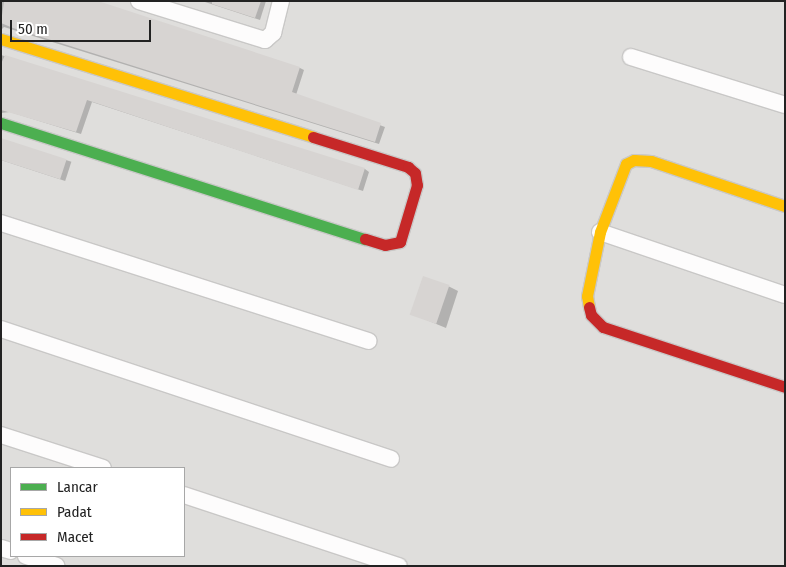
<!DOCTYPE html>
<html>
<head>
<meta charset="utf-8">
<style>
  body { margin:0 }
  #map { position:relative; width:786px; height:567px; overflow:hidden; background:#f0eeeb; font-family:"Fira Sans Condensed",sans-serif }
  div>[style] { position:absolute }
  .residential>* { inset:0; background:#dfdedc }
  .shadow>* { inset:0; background:#0003; transform-origin:0 0 }
  .building>* { inset:0; background:#d7d4d2; transform-origin:0 0 }
  .roads { filter:drop-shadow(1px 0 #c9c8c7) drop-shadow(-1px 0 #c9c8c7) drop-shadow(0 1px #c9c8c7) drop-shadow(0 -1px #c9c8c7) }
  .street>* { height:16px; margin:-8px; padding:0 8px; transform-origin:8px; border-radius:8px; background:#fdfcfc }
  .fast>* { height:11px; margin:-5.5px; padding:0 5.5px; transform-origin:5.5px; border-radius:5.5px; background:#4caf50 }
  .slow>* { height:11px; margin:-5.5px; padding:0 5.5px; transform-origin:5.5px; border-radius:5.5px; background:#ffc107 }
  .jam>* { height:11px; margin:-5.5px; padding:0 5.5px; transform-origin:5.5px; border-radius:5.5px; background:#c62828 }
  span { translate:-50% -50%; white-space:nowrap; text-align:center; line-height:1.15; -webkit-text-stroke:4px #fff; paint-order:stroke }
  .frame { position:absolute; inset:0; border:2px solid #222; pointer-events:none }
  .legend { position:absolute; left:10px; top:467px; width:175px; height:90px; box-sizing:border-box; background:#fff; border:1px solid #a7a7a7; margin:0; padding:6px 9px; list-style:none; font-size:15px; color:#222 }
  .legend li { display:flex; align-items:center; gap:10px; height:25px }
  .legend b { width:25px; border:1px solid #a7a7a7 }
  .scale { position:absolute; left:10px; top:20px; width:141px; height:22px; box-sizing:border-box; border:2px solid #222; border-top:0; padding-left:6px; font-size:15px; line-height:18px; white-space:nowrap; color:#222; -webkit-text-stroke:4px #fff; paint-order:stroke }
</style>
</head>
<body>
<div id="map">
  <div class="residential">
    <i style="clip-path:polygon(evenodd,1px 1px,785px 1px,785px 566px,1px 566px,1px 1px,11px 468px,184px 468px,184px 556px,11px 556px,11px 468px)"></i>
  </div>
  <div class="shadow">
    <i style="clip-path:polygon(1px 1px,92px 1px,300px 68px,304px 70px,296px 95px,385px 127px,379px 144px,4px 27px,1px 30px)"></i>
    <i style="clip-path:polygon(202px 1px,266px 1px,260px 20px)"></i>
    <i style="clip-path:polygon(1px 55px,365px 169px,369px 172px,363px 191px,92px 102px,81px 134px,10px 112px,1px 113px)"></i>
    <i style="left:1px;top:139px;width:74px;height:20px;rotate:18deg"></i>
    <i style="clip-path:polygon(448px 286px,458px 291px,446px 328px,412px 314px)"></i>
  </div>
  <div class="building">
    <i style="clip-path:polygon(4px 1px,98px 1px,300px 67px,292px 92px,381px 123px,375px 142px,13px 28px,1px 23px)"></i>
    <i style="clip-path:polygon(212px 1px,261px 1px,255px 18px,212px 4px)"></i>
    <i style="clip-path:polygon(5px 55px,365px 168px,358px 190px,87px 100px,76px 132px,1px 110px,1px 64px)"></i>
    <i style="left:1px;top:138px;width:69px;height:21px;rotate:18deg"></i>
    <i style="left:423px;top:276px;width:28px;height:41px;rotate:19deg"></i>
  </div>
  <div class="roads">
    <div class="street">
      <i style="left:139px;top:1px;width:132px;rotate:17.2deg"></i>
      <i style="left:265px;top:40px;width:11px;rotate:-41deg"></i>
      <i style="left:273px;top:33px;width:33px;rotate:-76deg"></i>
      <i style="left:631px;top:57px;width:161px;rotate:17.3deg"></i>
      <i style="left:1px;top:223px;width:386px;rotate:17.8deg"></i>
      <i style="left:600px;top:232px;width:195px;rotate:18.8deg"></i>
      <i style="left:1px;top:329px;width:411px;rotate:18.4deg"></i>
      <i style="left:1px;top:435px;width:107px;rotate:17.9deg"></i>
      <i style="left:184px;top:495px;width:226px;rotate:18.3deg"></i>
      <i style="left:1px;top:548px;width:10px;rotate:17deg"></i>
      <i style="left:26px;top:556px;width:32px;rotate:18deg"></i>
    </div>
    <div class="fast">
      <i style="left:1px;top:123px;width:382px;rotate:17.7deg"></i>
    </div>
    <div class="slow">
      <i style="left:1px;top:39px;width:327px;rotate:17.4deg"></i>
      <i style="left:589px;top:307px;width:11px;rotate:-100deg"></i>
      <i style="left:587px;top:296px;width:65px;rotate:-78.5deg"></i>
      <i style="left:600px;top:232px;width:73px;rotate:-69.1deg"></i>
      <i style="left:626px;top:164px;width:9px;rotate:-27deg"></i>
      <i style="left:634px;top:160px;width:17px;rotate:3deg"></i>
      <i style="left:651px;top:161px;width:141px;rotate:18.6deg"></i>
    </div>
    <div class="jam">
      <i style="left:313px;top:137px;width:100px;rotate:17.5deg"></i>
      <i style="left:408px;top:167px;width:9px;rotate:41deg"></i>
      <i style="left:415px;top:173px;width:12px;rotate:81deg"></i>
      <i style="left:417px;top:185px;width:59px;rotate:106.6deg"></i>
      <i style="left:400px;top:242px;width:15px;rotate:169deg"></i>
      <i style="left:385px;top:245px;width:21px;rotate:-163deg"></i>
      <i style="left:589px;top:307px;width:8px;rotate:76deg"></i>
      <i style="left:591px;top:315px;width:17px;rotate:45deg"></i>
      <i style="left:603px;top:327px;width:192px;rotate:18.2deg"></i>
    </div>
  </div>
  <div class="frame"></div>
  <ul class="legend">
  <li><b style="height:6px;background:#4caf50"></b>Lancar</li>
  <li><b style="height:6px;background:#ffc107"></b>Padat</li>
  <li><b style="height:6px;background:#c62828"></b>Macet</li>
  </ul>
  <div class="scale">50 m</div>
</div>
</body>
</html>
